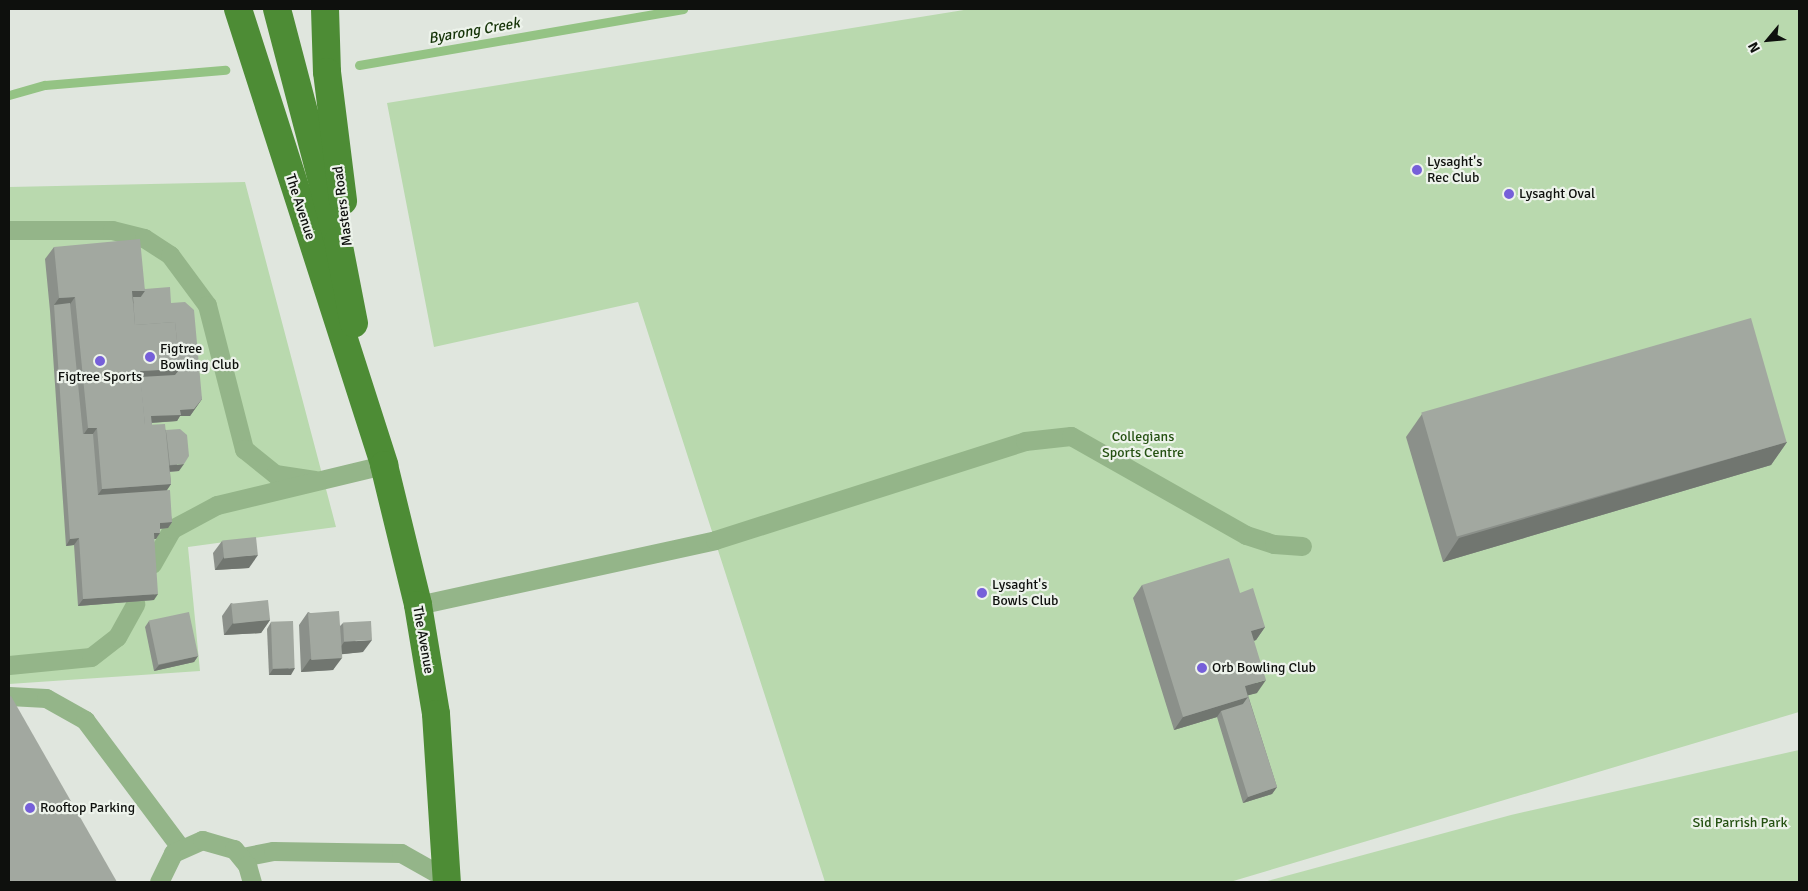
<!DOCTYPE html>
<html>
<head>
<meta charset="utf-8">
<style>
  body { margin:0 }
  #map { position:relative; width:1808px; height:891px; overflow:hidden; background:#e0e6de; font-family:Signika,sans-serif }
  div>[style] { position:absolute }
  .green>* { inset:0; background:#b9d9ae }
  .stream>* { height:9px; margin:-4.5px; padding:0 4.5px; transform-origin:4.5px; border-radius:4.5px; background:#94c384 }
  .lane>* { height:19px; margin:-9.5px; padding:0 9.5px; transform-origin:9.5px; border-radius:9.5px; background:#94b589 }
  .primary>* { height:28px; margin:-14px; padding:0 14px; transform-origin:14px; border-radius:14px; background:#4d8c35 }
  .wall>* { inset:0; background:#8b908a }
  .shaded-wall>* { inset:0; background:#717670 }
  .building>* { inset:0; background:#a2a8a0; transform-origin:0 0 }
  .dots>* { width:14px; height:14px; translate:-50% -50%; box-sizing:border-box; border:2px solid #edf3eb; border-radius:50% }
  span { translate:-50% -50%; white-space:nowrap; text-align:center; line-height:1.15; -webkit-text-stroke:4.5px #edf3eb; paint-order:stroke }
  .poi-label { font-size:14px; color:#0e100d }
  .left { translate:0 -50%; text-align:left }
  .street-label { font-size:14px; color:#0e100d }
  .park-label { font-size:14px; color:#255112 }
  .water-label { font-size:15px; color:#143307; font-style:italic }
  .frame { position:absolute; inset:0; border:10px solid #0e100d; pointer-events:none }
  .north { position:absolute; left:1743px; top:15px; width:50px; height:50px; -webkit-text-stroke:4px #edf3eb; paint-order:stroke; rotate:242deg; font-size:14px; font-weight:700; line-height:20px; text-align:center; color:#0e100d }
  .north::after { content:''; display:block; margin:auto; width:18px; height:22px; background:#0e100d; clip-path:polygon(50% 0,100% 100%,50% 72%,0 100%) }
</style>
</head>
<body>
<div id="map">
  <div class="green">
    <i style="clip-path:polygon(970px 9px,1799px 9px,1799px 712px,1230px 882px,825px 882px,638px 302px,434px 347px,387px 103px)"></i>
    <i style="clip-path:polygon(245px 182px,336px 527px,188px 547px,200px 671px,9px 684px,9px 187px)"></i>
    <i style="clip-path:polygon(1799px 750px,1799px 882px,1264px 882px,1511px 815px)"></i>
  </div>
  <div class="stream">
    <i style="left:359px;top:65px;width:329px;rotate:-9.8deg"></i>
    <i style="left:9px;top:95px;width:37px;rotate:-16deg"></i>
    <i style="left:45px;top:85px;width:181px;rotate:-4.8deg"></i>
  </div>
  <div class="lane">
    <i style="left:9px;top:230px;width:103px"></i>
    <i style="left:112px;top:230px;width:33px;rotate:14deg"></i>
    <i style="left:144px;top:238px;width:31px;rotate:33deg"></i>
    <i style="left:170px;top:255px;width:62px;rotate:53.5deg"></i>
    <i style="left:207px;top:305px;width:149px;rotate:75.6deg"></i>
    <i style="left:244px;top:449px;width:40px;rotate:39deg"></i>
    <i style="left:275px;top:474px;width:40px;rotate:8.5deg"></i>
    <i style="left:152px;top:564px;width:40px;rotate:-60.3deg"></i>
    <i style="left:172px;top:529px;width:51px;rotate:-28.1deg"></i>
    <i style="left:217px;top:505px;width:172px;rotate:-13.5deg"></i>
    <i style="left:418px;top:605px;width:304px;rotate:-12.3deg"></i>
    <i style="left:715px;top:540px;width:325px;rotate:-17.7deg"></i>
    <i style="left:1025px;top:441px;width:46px;rotate:-6.2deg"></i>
    <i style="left:1071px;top:436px;width:201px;rotate:29.5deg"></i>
    <i style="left:1246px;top:535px;width:29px;rotate:18deg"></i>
    <i style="left:1274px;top:544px;width:28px;rotate:4deg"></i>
    <i style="left:9px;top:665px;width:82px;rotate:-5.6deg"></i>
    <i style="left:91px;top:657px;width:33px;rotate:-38deg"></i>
    <i style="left:117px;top:637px;width:38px;rotate:-61deg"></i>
    <i style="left:9px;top:696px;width:37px;rotate:3deg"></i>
    <i style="left:46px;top:698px;width:45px;rotate:29.4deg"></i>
    <i style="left:85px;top:720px;width:159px;rotate:53.2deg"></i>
    <i style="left:242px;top:857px;width:32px;rotate:-11deg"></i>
    <i style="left:273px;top:851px;width:128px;rotate:0.9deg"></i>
    <i style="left:401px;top:853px;width:53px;rotate:29.5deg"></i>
    <i style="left:159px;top:882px;width:32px;rotate:-64deg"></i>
    <i style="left:173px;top:853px;width:32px;rotate:-24deg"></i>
    <i style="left:202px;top:840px;width:33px;rotate:16deg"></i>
    <i style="left:234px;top:849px;width:21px;rotate:51deg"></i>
    <i style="left:247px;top:865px;width:18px;rotate:74deg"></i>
  </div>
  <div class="primary">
    <i style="left:238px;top:9px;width:479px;rotate:72.2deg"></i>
    <i style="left:384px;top:465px;width:144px;rotate:76.3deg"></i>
    <i style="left:418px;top:605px;width:110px;rotate:80.6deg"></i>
    <i style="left:436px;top:714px;width:168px;rotate:86.3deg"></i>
    <i style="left:277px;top:9px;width:240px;rotate:75.3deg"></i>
    <i style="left:338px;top:241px;width:84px;rotate:79deg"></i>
    <i style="left:325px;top:9px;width:63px;rotate:88.2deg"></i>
    <i style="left:327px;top:72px;width:130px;rotate:82.9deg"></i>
  </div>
  <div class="wall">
    <i style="clip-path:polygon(54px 247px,145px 289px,171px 303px,202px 399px,190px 416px,180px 416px,177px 421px,152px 423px,152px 425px,166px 430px,179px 471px,170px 472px,171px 484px,167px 490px,172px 522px,168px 528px,160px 529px,156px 539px,154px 539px,154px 600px,78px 606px,74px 545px,66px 546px,50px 311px,45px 259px)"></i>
    <i style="clip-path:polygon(1422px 414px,1787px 442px,1771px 465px,1443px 562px,1406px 437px)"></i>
    <i style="clip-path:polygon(222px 541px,249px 568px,215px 570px,213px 553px)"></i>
    <i style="clip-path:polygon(1142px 585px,1240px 593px,1265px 627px,1256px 640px,1254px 641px,1257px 693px,1248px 695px,1277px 787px,1272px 794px,1243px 803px,1217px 717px,1174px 730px,1133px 598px)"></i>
    <i style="clip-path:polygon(231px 603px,270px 620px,261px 633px,224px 635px,222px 616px)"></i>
    <i style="clip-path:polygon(308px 612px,340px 626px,343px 623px,363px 652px,342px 654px,333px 670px,301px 672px,299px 625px)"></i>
    <i style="clip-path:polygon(149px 621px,198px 656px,194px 662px,154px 671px,145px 627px)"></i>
    <i style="clip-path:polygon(271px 622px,291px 675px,269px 675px,267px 629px)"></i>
  </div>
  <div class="shaded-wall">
    <i style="clip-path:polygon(132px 291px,145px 291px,136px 303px,128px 304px)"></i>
    <i style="clip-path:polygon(75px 297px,66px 310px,54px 305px,59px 298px)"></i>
    <i style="clip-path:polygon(180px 369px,171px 381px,136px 378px,140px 371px)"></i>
    <i style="clip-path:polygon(202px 399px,190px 416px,180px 416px,177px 421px,147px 423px,151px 416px,180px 410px)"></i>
    <i style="clip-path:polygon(88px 428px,97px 428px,88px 441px,79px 441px)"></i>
    <i style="clip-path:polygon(1787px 442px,1771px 465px,1443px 562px,1459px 538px)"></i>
    <i style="clip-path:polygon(184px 464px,179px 471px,160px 472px,165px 466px)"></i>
    <i style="clip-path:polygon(171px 484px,162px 497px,93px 502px,102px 489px)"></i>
    <i style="clip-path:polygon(172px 522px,168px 528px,155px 529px,160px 523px)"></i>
    <i style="clip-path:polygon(154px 533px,160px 533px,156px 539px,149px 539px)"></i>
    <i style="clip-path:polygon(79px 538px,74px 545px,66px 546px,70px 539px)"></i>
    <i style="clip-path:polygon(258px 555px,249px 568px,215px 570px,224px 557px)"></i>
    <i style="clip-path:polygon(158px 594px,154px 600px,78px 606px,83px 599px)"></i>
    <i style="clip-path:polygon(270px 620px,261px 633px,224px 635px,233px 623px)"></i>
    <i style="clip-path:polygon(1265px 627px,1256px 640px,1242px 644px,1251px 631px)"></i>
    <i style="clip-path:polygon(372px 640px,363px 652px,335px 655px,344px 642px)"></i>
    <i style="clip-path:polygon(198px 656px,194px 662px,154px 671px,159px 665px)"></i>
    <i style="clip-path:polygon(342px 658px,333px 670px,301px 672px,310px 659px)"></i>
    <i style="clip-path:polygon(295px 668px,291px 675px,269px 675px,273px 669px)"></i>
    <i style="clip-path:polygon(1266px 680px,1257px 693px,1242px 697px,1245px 686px)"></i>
    <i style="clip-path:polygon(1248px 697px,1239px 710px,1221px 711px,1217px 717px,1174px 730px,1183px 717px)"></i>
    <i style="clip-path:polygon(1277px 787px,1272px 794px,1243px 803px,1248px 797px)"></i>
  </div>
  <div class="building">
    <i style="clip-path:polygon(140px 239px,145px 291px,132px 291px,135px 325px,175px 322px,180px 369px,140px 371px,145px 425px,165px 424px,171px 484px,102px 489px,97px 428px,88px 428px,75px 297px,59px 298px,54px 247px)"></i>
    <i style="clip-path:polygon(170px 287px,171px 303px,185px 302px,194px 310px,202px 399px,194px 409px,180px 410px,181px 415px,151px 416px,152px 425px,145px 425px,140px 377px,175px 375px,180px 369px,175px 322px,135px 325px,133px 297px,141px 297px,145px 291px,145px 289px)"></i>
    <i style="clip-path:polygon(70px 303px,83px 434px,93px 434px,98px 495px,170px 490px,172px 522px,160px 523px,160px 533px,154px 533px,158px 594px,83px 599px,79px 538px,70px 539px,54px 305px)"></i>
    <i style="left:1751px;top:318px;width:129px;height:343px;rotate:74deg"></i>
    <i style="clip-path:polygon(180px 429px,187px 435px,189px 456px,184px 464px,170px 465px,166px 430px)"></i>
    <i style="left:256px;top:537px;width:18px;height:34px;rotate:84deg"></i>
    <i style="clip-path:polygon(1229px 558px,1240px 593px,1253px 588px,1265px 627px,1251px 631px,1266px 680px,1245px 686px,1248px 697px,1183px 717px,1142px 585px)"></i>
    <i style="left:268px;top:600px;width:20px;height:37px;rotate:84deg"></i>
    <i style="left:339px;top:611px;width:47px;height:31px;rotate:86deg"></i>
    <i style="left:189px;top:612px;width:45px;height:41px;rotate:78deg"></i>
    <i style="left:293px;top:621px;width:47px;height:22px;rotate:88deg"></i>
    <i style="left:371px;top:621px;width:19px;height:28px;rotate:87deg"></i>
    <i style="clip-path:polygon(1246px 690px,1277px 787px,1248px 797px,1221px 711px,1243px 704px,1248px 697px)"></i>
    <i style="clip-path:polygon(11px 696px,117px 882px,9px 882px,9px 697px)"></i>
  </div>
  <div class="dots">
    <i style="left:1417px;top:170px;background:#765fd9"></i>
    <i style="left:1509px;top:194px;background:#765fd9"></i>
    <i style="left:150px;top:357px;background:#765fd9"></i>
    <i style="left:100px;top:361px;background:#765fd9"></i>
    <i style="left:982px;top:593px;background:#765fd9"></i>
    <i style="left:1202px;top:668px;background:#765fd9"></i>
    <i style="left:30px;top:808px;background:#765fd9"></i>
  </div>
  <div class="poi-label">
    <span class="left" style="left:1427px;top:170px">Lysaght's<br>Rec Club</span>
    <span class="left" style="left:1519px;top:194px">Lysaght Oval</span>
    <span class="left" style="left:160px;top:357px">Figtree<br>Bowling Club</span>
    <span style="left:100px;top:377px">Figtree Sports</span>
    <span class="left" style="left:992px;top:593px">Lysaght's<br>Bowls Club</span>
    <span class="left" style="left:1212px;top:668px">Orb Bowling Club</span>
    <span class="left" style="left:40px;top:808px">Rooftop Parking</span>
  </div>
  <div class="street-label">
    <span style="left:343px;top:206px;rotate:-97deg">Masters Road</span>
    <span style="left:300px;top:207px;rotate:72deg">The Avenue</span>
    <span style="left:423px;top:640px;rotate:80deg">The Avenue</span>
  </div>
  <div class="park-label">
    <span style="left:1143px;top:445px">Collegians<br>Sports Centre</span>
    <span style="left:1740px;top:823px">Sid Parrish Park</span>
  </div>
  <div class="water-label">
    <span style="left:474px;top:31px;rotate:-10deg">Byarong Creek</span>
  </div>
  <div class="frame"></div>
  <div class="north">N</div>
</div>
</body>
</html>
